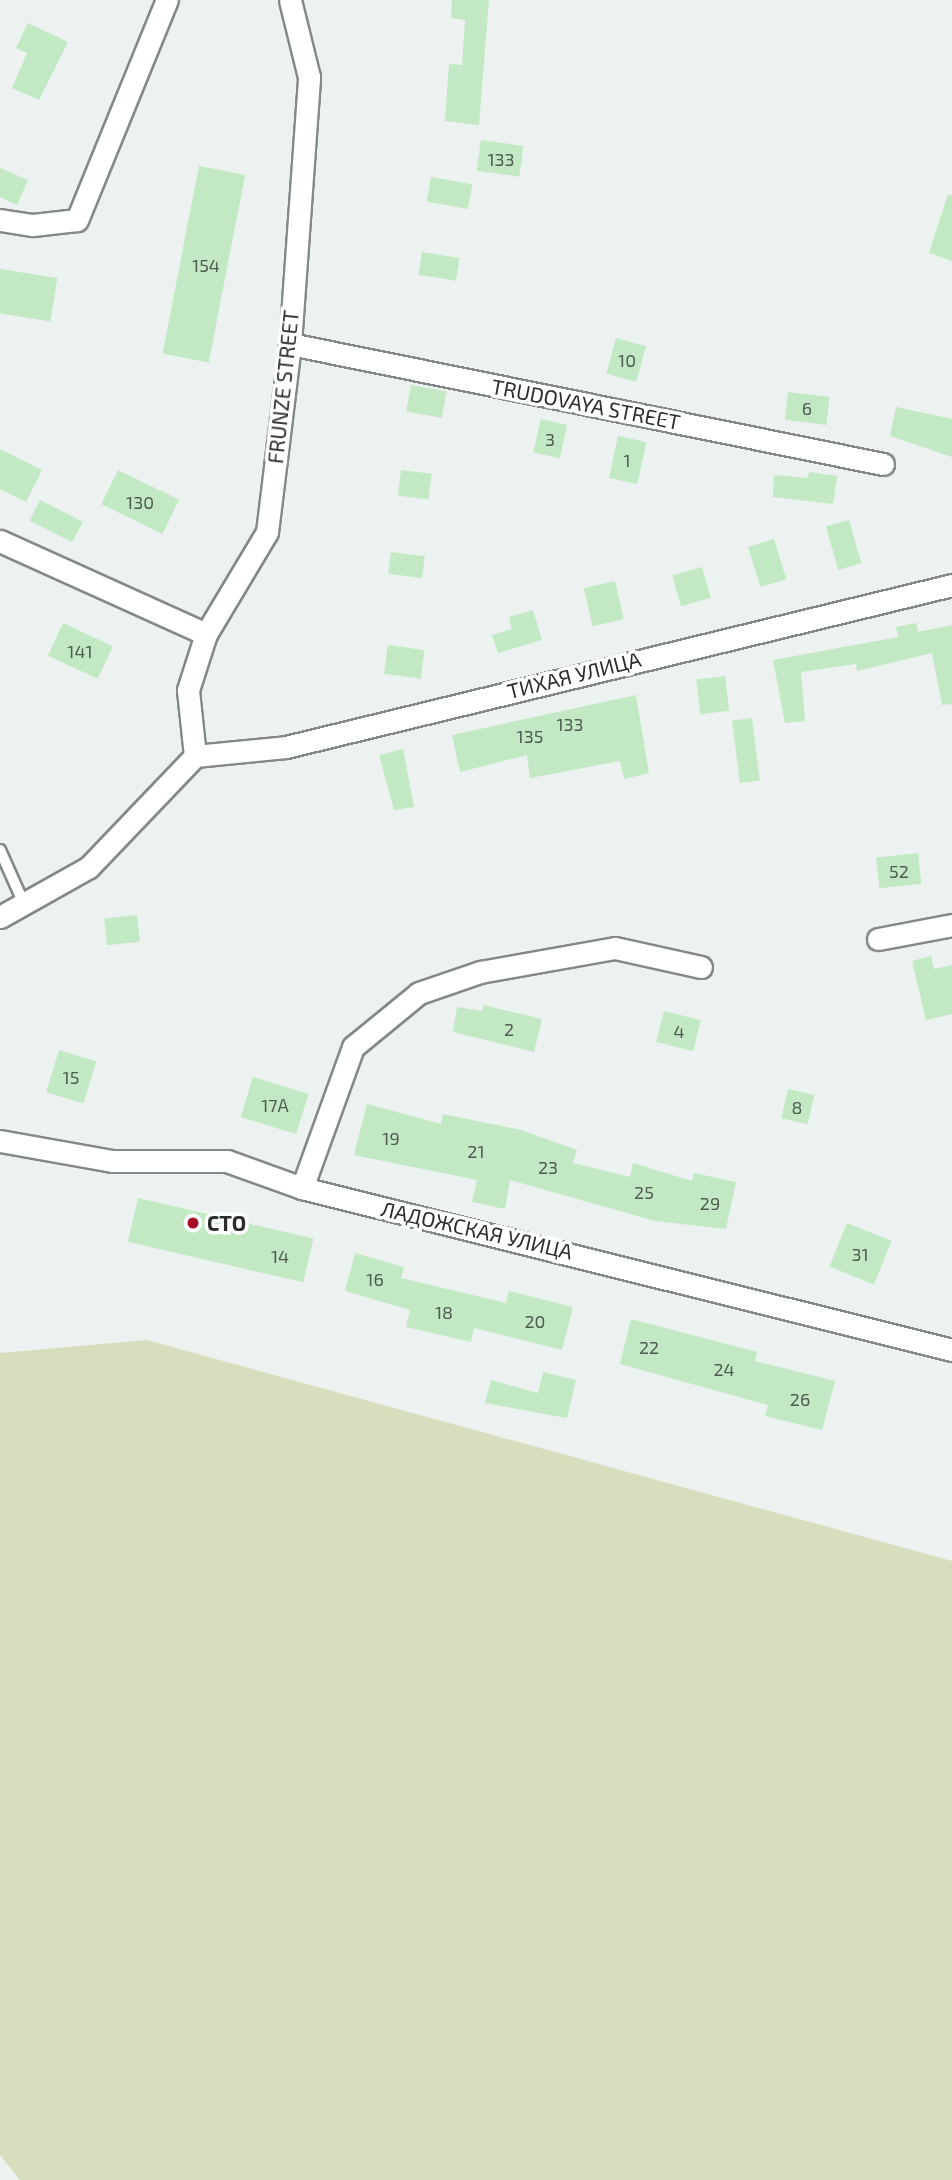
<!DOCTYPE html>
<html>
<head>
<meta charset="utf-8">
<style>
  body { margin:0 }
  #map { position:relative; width:952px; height:2180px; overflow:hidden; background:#ebf2f0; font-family:"Exo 2",sans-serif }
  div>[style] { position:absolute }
  .green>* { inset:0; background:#d8debd }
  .building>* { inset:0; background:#c3e8c4; transform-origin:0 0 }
  .roads { filter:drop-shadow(2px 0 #838987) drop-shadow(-2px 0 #838987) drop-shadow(0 2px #838987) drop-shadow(0 -2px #838987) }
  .service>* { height:10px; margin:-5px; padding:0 5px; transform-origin:5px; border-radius:5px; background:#fff }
  .minor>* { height:21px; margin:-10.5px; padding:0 10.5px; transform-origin:10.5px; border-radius:10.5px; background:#fff }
  .dots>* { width:19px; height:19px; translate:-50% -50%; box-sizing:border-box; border:4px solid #fff; border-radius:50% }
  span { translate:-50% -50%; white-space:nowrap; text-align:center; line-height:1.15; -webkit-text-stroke:7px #fff; paint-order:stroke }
  .number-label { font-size:18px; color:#505c52 }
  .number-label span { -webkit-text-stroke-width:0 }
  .street-label { font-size:21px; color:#2a2d2c }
  .poi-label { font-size:21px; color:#2a2d2c; font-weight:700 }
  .left { translate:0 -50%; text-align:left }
</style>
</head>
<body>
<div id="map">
  <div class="green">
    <i style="clip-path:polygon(147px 1340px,952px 1561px,952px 2180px,20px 2180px,0 2155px,0 1353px)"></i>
  </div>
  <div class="building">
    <i style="clip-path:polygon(452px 0,489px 0,479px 125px,445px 121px,449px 64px,462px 65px,465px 20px,451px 18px)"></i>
    <i style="clip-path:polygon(28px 23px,68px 42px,39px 100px,12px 88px,27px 53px,16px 48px)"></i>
    <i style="left:481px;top:140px;width:43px;height:31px;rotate:8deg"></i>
    <i style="left:199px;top:166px;width:47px;height:191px;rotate:11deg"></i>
    <i style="clip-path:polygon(0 168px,28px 180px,17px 205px,0 197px)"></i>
    <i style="left:431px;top:177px;width:42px;height:25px;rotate:10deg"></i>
    <i style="clip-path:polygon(948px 194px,952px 195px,952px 261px,929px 253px)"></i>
    <i style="left:422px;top:252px;width:38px;height:23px;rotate:9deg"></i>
    <i style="left:0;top:269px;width:58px;height:44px;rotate:9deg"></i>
    <i style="left:616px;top:338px;width:31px;height:37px;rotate:15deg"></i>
    <i style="left:411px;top:385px;width:36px;height:27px;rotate:10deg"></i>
    <i style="left:788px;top:392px;width:42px;height:28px;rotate:7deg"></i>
    <i style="clip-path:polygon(896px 407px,952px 419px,952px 457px,890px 436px)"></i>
    <i style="left:541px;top:419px;width:27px;height:34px;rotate:13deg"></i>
    <i style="left:618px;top:436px;width:29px;height:43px;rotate:12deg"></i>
    <i style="clip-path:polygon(0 449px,42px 470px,26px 502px,0 489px)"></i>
    <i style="left:118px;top:470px;width:68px;height:38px;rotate:26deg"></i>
    <i style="left:401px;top:470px;width:31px;height:26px;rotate:7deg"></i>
    <i style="clip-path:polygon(809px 472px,837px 476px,833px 504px,773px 497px,774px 475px,808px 478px)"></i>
    <i style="left:40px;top:500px;width:48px;height:23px;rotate:27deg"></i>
    <i style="left:849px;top:520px;width:45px;height:24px;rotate:74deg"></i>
    <i style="left:774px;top:539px;width:42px;height:27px;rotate:73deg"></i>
    <i style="left:391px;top:552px;width:34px;height:22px;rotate:7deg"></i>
    <i style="left:702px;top:567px;width:32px;height:31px;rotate:74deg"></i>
    <i style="left:615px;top:581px;width:39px;height:32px;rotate:77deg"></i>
    <i style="clip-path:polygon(533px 610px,542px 640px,498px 653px,492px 635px,512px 629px,509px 617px)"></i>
    <i style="left:63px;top:623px;width:55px;height:36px;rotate:25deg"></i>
    <i style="clip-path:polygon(916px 623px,918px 632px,952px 625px,952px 704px,942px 705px,932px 653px,857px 671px,856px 664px,801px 672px,805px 721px,785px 723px,773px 660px,898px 637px,896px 627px)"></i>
    <i style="left:388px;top:645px;width:37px;height:29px;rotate:8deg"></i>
    <i style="left:725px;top:676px;width:35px;height:29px;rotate:83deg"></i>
    <i style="clip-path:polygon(636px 695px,649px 773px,624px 779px,620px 761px,530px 778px,527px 755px,460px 772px,452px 735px)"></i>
    <i style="left:752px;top:718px;width:63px;height:20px;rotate:83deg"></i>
    <i style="clip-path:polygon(403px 749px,414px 807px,394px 810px,379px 755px)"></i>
    <i style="left:918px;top:853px;width:31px;height:42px;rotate:84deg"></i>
    <i style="left:137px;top:915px;width:27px;height:33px;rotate:84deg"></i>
    <i style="clip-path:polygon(931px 956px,934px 969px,952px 965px,952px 1014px,926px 1020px,912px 961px)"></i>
    <i style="clip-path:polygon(483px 1005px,542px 1019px,534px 1052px,453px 1032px,457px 1007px,482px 1011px)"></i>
    <i style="left:664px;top:1011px;width:38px;height:32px;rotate:14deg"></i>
    <i style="left:59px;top:1050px;width:39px;height:44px;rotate:17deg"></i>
    <i style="left:253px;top:1077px;width:58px;height:42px;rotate:17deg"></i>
    <i style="left:788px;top:1089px;width:27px;height:30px;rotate:13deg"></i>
    <i style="clip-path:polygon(367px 1104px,441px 1124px,443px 1114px,521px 1130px,577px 1150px,573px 1163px,630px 1177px,633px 1163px,692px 1181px,694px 1173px,736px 1182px,726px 1229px,655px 1221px,510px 1180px,505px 1209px,472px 1202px,477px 1180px,354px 1155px)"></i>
    <i style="left:138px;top:1198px;width:180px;height:45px;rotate:13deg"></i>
    <i style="left:847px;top:1223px;width:48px;height:47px;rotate:22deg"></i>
    <i style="clip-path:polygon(355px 1253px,404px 1267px,401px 1278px,506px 1303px,509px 1291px,573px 1307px,562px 1350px,474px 1328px,471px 1342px,406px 1327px,410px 1310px,345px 1291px)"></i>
    <i style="clip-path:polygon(631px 1319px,757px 1352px,755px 1361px,835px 1381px,822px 1430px,765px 1416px,768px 1405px,620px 1364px)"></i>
    <i style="clip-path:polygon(543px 1372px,576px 1380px,567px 1418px,485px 1403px,491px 1380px,538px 1393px)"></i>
  </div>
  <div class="roads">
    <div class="service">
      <i style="left:0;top:850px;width:59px;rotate:66deg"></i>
    </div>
    <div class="minor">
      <i style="left:0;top:220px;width:33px;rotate:9deg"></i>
      <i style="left:33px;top:225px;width:44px;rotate:-6.5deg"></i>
      <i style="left:77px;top:220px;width:238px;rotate:-67.8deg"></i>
      <i style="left:290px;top:344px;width:605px;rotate:11.44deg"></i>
      <i style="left:0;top:541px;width:226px;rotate:24.3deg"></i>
      <i style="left:195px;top:756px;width:66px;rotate:-96.1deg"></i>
      <i style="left:188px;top:690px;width:59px;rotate:-72.2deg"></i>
      <i style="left:206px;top:634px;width:119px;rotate:-59.1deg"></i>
      <i style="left:267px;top:532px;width:189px;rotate:-83deg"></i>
      <i style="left:290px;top:344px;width:268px;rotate:-85.9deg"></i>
      <i style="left:309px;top:77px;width:79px;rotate:-103.9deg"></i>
      <i style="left:195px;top:756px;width:91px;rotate:-5.6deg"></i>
      <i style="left:286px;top:747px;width:685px;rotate:-13.67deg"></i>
      <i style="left:0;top:917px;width:102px;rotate:-29.3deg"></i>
      <i style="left:89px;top:867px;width:153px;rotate:-46.3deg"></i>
      <i style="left:878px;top:939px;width:75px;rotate:-10.7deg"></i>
      <i style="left:0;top:1141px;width:114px;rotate:10.1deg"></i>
      <i style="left:112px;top:1161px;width:115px"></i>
      <i style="left:227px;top:1161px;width:80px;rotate:19.8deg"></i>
      <i style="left:302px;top:1188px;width:670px;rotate:13.99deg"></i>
      <i style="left:302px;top:1188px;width:150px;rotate:-70.1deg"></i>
      <i style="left:353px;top:1047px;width:85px;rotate:-39.3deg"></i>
      <i style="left:419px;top:993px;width:65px;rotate:-19deg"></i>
      <i style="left:480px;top:972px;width:137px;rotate:-10.1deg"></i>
      <i style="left:615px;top:948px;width:88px;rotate:12.5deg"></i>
    </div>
  </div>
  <div class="dots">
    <i style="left:193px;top:1223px;background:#a60d22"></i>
  </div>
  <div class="number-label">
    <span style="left:501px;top:159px">133</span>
    <span style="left:206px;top:265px">154</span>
    <span style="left:627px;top:360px">10</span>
    <span style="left:807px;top:408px">6</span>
    <span style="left:550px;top:439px">3</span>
    <span style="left:627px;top:460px">1</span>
    <span style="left:140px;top:502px">130</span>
    <span style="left:80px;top:651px">141</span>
    <span style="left:570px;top:724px">133</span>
    <span style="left:530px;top:736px">135</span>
    <span style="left:899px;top:871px">52</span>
    <span style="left:509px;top:1029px">2</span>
    <span style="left:679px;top:1031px">4</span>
    <span style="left:71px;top:1077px">15</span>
    <span style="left:275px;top:1105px">17А</span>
    <span style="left:797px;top:1107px">8</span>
    <span style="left:391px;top:1138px">19</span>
    <span style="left:476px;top:1151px">21</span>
    <span style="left:548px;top:1167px">23</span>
    <span style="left:644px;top:1192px">25</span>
    <span style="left:710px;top:1203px">29</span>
    <span style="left:860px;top:1254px">31</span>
    <span style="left:280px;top:1256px">14</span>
    <span style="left:375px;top:1279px">16</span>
    <span style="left:444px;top:1312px">18</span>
    <span style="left:535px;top:1321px">20</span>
    <span style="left:649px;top:1347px">22</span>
    <span style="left:724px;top:1369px">24</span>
    <span style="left:800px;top:1399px">26</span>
  </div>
  <div class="street-label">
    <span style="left:283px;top:387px;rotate:-84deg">FRUNZE STREET</span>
    <span style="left:586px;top:404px;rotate:11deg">TRUDOVAYA STREET</span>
    <span style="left:574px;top:675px;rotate:-14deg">ТИХАЯ УЛИЦА</span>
    <span style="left:477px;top:1230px;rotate:13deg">ЛАДОЖСКАЯ УЛИЦА</span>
  </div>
  <div class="poi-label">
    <span class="left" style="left:207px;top:1223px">СТО</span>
  </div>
</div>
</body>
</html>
